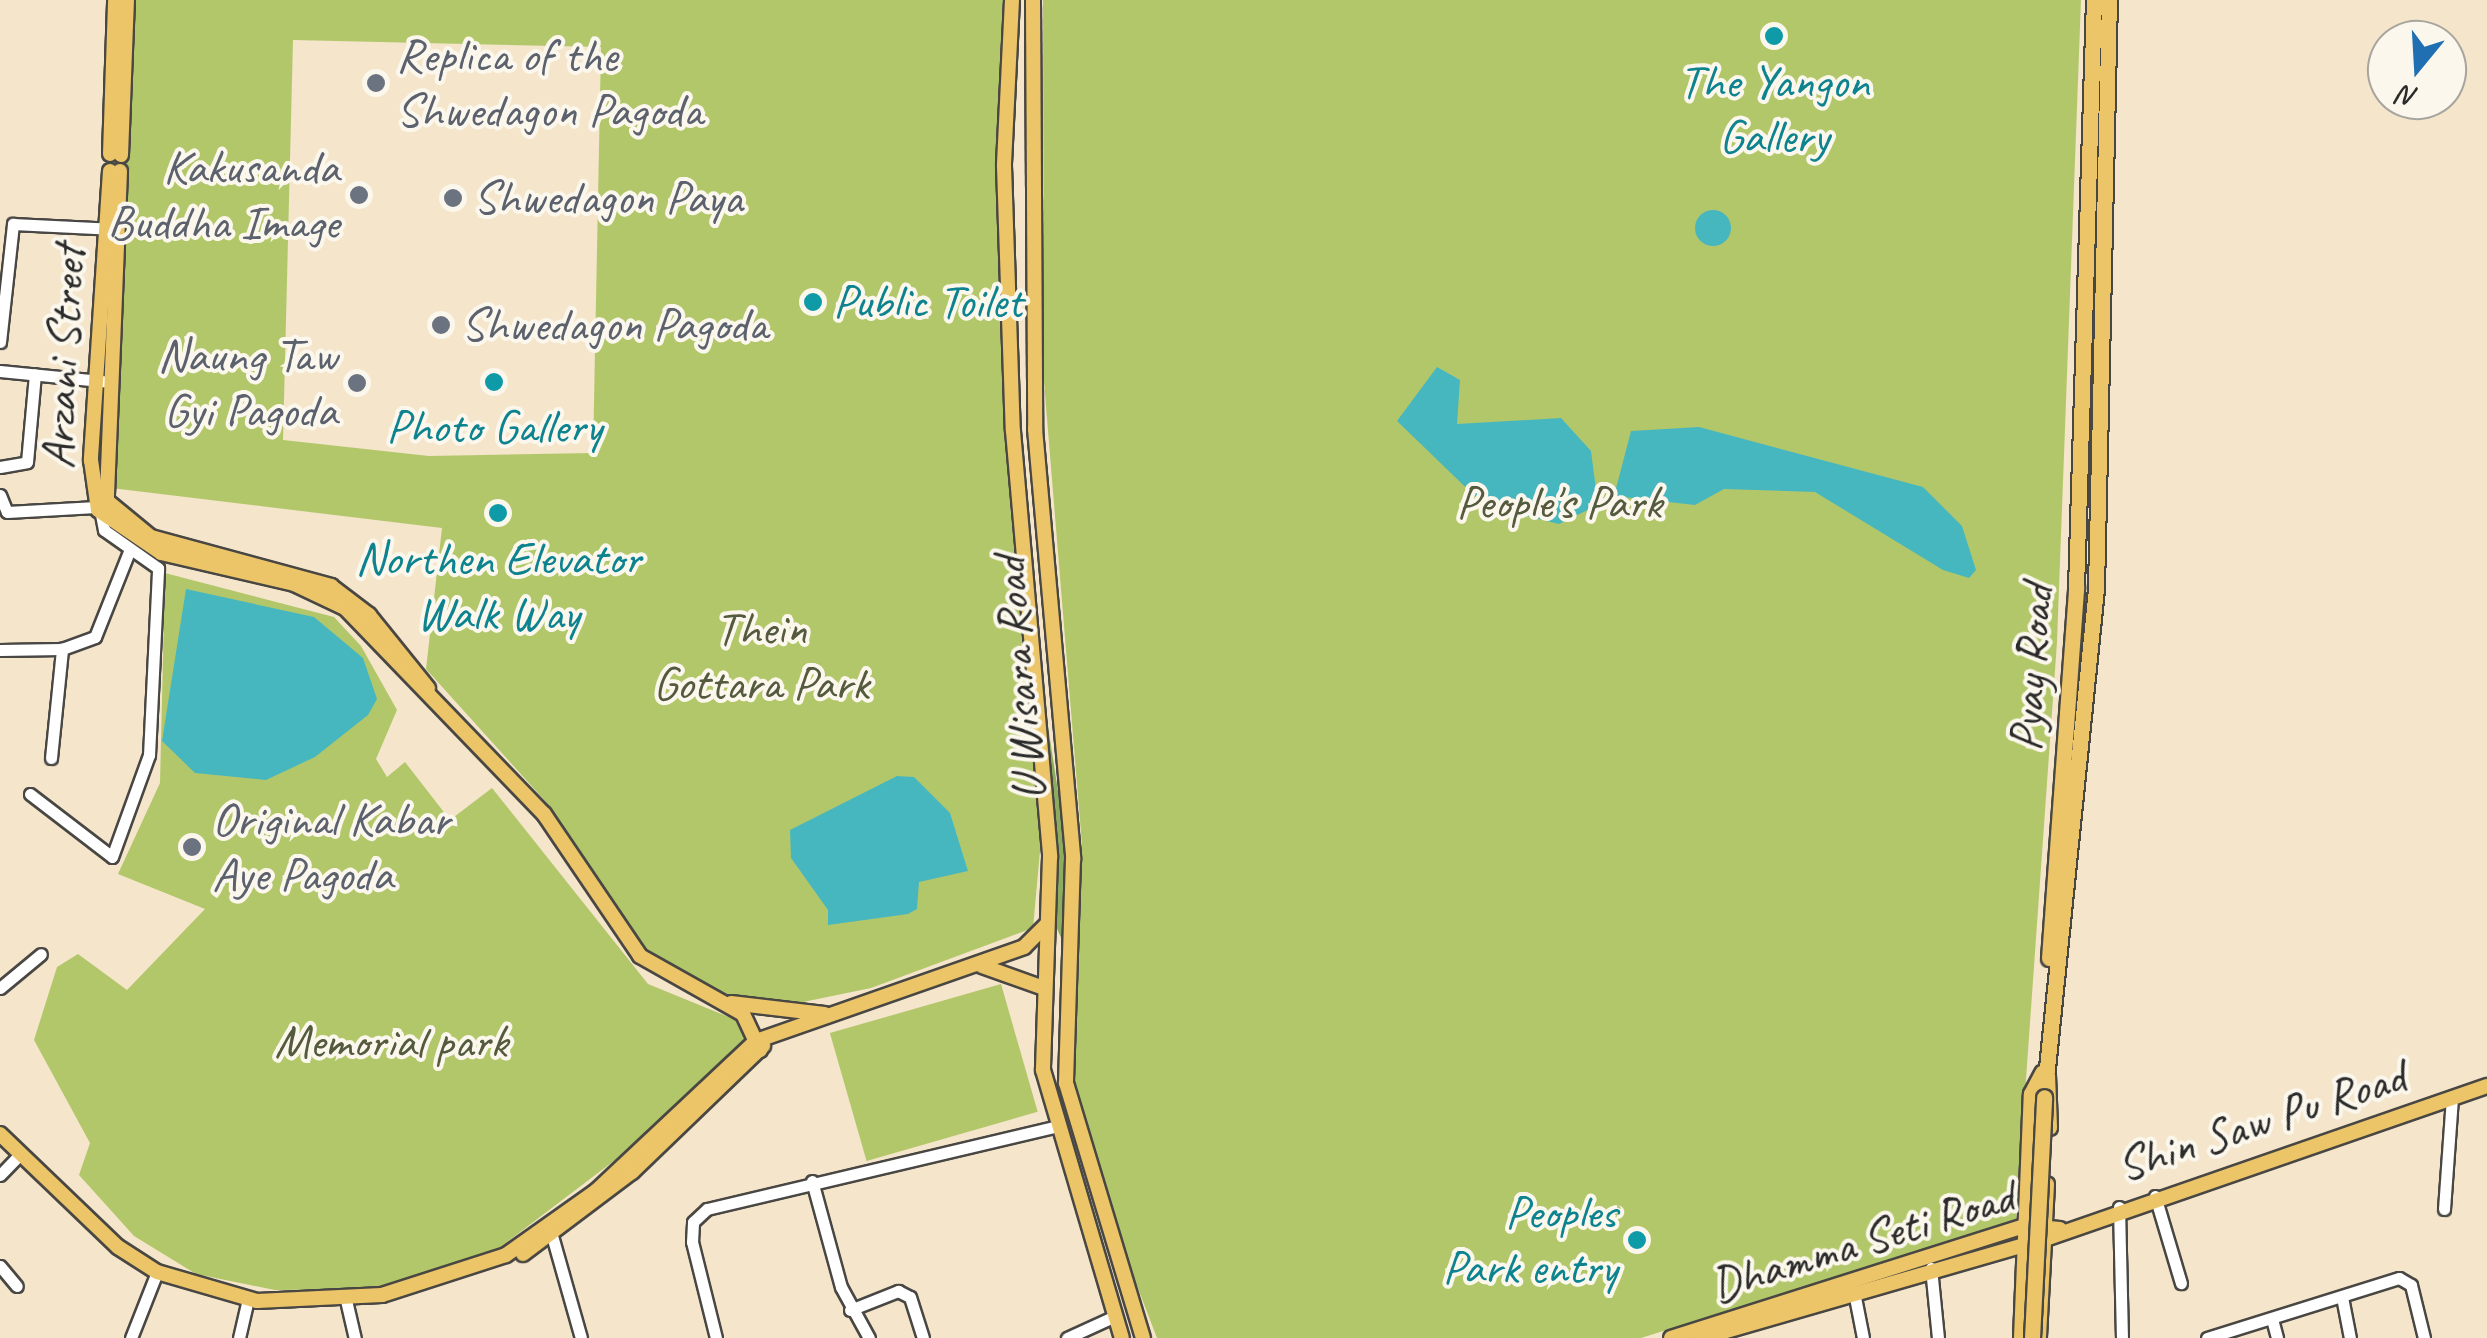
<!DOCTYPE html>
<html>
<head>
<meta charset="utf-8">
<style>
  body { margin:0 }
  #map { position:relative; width:2487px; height:1338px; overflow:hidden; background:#f4e5cb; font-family:Caveat,sans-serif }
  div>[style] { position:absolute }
  .green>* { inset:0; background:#b2c76a; transform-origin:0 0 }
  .forest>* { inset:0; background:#8dac5e }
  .water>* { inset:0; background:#47b7bf }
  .round { border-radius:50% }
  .roads { filter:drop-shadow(2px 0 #494743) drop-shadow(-2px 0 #494743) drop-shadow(0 2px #494743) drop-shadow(0 -2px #494743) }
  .minor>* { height:11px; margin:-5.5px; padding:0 5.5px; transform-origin:5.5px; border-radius:5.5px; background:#fff }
  .major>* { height:14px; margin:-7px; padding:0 7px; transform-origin:7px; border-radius:7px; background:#edc569 }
  .highway>* { height:15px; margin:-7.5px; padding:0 7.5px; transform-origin:7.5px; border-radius:7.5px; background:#edc569 }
  .bridges { filter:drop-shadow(2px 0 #494743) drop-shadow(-2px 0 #494743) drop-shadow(0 2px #494743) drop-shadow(0 -2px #494743) }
  .highway-bridge>* { height:15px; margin:-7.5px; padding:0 7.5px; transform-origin:7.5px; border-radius:7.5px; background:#edc569 }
  .dots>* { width:28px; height:28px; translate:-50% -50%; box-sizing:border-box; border:5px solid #fbf7ec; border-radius:50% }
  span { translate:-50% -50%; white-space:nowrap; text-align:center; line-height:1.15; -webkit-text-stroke:8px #fbf7ec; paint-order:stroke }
  .worship-label { font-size:48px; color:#5b616d }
  .left { translate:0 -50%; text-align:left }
  .right { translate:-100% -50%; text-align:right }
  .culture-label { font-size:48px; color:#0d838f }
  .street-label { font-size:48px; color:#2b2b2b }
  .park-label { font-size:48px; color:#545a3e }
  .north { position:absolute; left:2367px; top:20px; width:100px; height:100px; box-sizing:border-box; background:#fbf7ec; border:2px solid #a8a59f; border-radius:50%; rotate:198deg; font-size:28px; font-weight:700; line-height:40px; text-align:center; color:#2b2b2b }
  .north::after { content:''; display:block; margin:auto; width:35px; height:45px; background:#1f6fb2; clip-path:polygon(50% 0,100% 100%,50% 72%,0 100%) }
</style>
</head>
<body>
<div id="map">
  <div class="green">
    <i style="clip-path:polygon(evenodd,132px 0,1004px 0,1010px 504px,1042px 829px,1033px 928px,871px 988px,755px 1012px,652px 961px,546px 802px,426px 669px,442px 528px,111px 488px,132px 0,293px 40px,601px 47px,593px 453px,429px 456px,283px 440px,293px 40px)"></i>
    <i style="clip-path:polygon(1043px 0,2081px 0,2057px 642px,2016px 1220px,1641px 1338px,1157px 1338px,1098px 1184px,1075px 1084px,1082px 845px,1044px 382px)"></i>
    <i style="clip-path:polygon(165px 573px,334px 617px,361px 646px,397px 710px,376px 759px,387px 777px,405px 762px,450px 820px,492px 788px,648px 984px,741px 1022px,746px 1040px,615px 1160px,494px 1252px,382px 1289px,275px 1290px,196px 1274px,134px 1236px,79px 1175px,90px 1143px,34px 1040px,57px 967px,78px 954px,127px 990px,205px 909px,118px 874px,160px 783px)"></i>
    <i style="left:1001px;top:984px;width:133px;height:178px;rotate:74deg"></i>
  </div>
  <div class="forest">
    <i style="clip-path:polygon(1047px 720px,1066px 843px,1062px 940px,1055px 924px)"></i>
  </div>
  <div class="water">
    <i class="round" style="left:1695px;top:210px;width:36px;height:36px"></i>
    <i style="clip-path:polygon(1437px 367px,1460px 380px,1457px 424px,1561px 418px,1591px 451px,1598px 505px,1559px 524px,1485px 506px,1397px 421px)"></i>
    <i style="clip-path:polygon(1699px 427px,1923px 487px,1962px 526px,1976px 570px,1969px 578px,1943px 570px,1815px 492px,1724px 489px,1695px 505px,1614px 496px,1631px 431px)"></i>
    <i style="clip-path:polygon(186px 589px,314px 617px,363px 658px,377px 699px,368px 715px,315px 757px,266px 780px,195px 773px,162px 741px)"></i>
    <i style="clip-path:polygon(897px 776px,914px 777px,950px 813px,968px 871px,919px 882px,917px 909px,908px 914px,828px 925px,828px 910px,791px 858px,790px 830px)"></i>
  </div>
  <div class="roads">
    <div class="minor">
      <i style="left:0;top:342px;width:119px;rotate:-83.7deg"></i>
      <i style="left:13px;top:224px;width:102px;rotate:2.8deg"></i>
      <i style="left:0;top:371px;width:111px;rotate:5.7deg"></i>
      <i style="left:0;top:467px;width:27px;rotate:-10deg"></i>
      <i style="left:27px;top:462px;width:88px;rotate:-84.8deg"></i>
      <i style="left:0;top:495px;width:18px;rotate:68deg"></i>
      <i style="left:7px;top:512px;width:89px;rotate:-3.2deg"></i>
      <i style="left:0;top:650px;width:62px;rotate:-0.9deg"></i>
      <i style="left:62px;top:649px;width:35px;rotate:-20deg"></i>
      <i style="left:95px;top:637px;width:95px;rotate:-68.3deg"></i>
      <i style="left:51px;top:758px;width:110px;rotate:-84.2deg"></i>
      <i style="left:30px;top:794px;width:103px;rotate:37.5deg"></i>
      <i style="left:112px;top:857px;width:109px;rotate:-70.1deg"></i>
      <i style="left:149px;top:755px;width:187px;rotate:-87.2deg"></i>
      <i style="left:158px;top:568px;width:66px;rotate:-144.9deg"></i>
      <i style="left:104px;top:530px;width:16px;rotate:-101deg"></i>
      <i style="left:0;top:988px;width:53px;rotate:-39.7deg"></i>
      <i style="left:0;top:1175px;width:29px;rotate:-46deg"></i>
      <i style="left:812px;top:1181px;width:110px;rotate:74.7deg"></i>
      <i style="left:841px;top:1287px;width:58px;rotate:61.2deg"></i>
      <i style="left:2155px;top:1196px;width:91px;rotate:73.4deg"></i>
      <i style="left:2119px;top:1207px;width:131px;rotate:88.7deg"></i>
      <i style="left:2444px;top:1209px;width:112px;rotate:-85.9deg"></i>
      <i style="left:549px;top:1225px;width:117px;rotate:74.2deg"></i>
      <i style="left:0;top:1266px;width:26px;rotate:50deg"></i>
      <i style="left:1931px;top:1268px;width:70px;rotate:84.3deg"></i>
      <i style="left:1854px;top:1292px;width:47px;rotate:78.9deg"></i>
      <i style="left:2342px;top:1297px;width:42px;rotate:79deg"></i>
      <i style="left:346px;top:1300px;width:39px;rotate:77deg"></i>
      <i style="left:850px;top:1310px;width:52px;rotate:-21.6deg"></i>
      <i style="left:898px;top:1291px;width:13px;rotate:27deg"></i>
      <i style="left:910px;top:1297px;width:43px;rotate:72.4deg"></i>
      <i style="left:2272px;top:1319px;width:20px;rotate:75deg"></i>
      <i style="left:131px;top:1338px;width:71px;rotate:-68.5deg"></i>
      <i style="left:239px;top:1338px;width:40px;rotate:-77deg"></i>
      <i style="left:716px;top:1338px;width:99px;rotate:-104deg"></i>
      <i style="left:692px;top:1242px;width:20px;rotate:-87deg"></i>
      <i style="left:693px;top:1222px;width:19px;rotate:-43deg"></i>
      <i style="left:707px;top:1209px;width:358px;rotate:-13.3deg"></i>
      <i style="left:1067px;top:1338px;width:51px;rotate:-24.5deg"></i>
      <i style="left:2207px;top:1338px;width:201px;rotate:-17.4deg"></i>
      <i style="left:2399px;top:1278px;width:14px;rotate:30deg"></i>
      <i style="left:2411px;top:1285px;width:55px;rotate:76.2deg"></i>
    </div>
    <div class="major">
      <i style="left:1012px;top:0;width:166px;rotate:92.8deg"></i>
      <i style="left:1004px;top:166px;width:265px;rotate:88.1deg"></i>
      <i style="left:1013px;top:431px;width:428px;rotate:85deg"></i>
      <i style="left:1050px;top:857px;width:213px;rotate:91.9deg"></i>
      <i style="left:1043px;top:1070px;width:279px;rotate:73.6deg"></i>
      <i style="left:1033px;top:0;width:429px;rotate:89.7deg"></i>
      <i style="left:1035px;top:429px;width:432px;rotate:84.9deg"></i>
      <i style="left:1073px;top:859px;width:224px;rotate:91.8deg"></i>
      <i style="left:1066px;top:1083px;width:266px;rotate:73.2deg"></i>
      <i style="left:110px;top:154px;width:154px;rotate:-88.1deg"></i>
      <i style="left:121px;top:155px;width:155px;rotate:-87.8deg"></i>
      <i style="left:110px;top:171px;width:290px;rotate:93.8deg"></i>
      <i style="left:91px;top:460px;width:50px;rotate:82deg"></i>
      <i style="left:98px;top:510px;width:76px;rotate:34.3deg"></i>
      <i style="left:161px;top:553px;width:137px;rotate:13.1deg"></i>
      <i style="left:294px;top:584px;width:56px;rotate:25.2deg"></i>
      <i style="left:345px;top:608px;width:286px;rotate:46deg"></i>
      <i style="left:544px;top:814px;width:171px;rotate:55.9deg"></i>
      <i style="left:640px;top:956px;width:118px;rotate:29.4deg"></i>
      <i style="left:743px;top:1014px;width:40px;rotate:65deg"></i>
      <i style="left:120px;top:171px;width:330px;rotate:92.3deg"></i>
      <i style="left:107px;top:501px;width:57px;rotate:39.3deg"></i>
      <i style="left:151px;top:537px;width:187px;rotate:15.2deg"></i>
      <i style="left:331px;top:586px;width:48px;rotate:37.3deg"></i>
      <i style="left:369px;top:615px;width:94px;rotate:51.1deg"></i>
      <i style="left:982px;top:966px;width:63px;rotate:19.6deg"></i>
      <i style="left:731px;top:1003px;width:94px;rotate:6.7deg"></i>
      <i style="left:2048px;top:1075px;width:53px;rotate:87.8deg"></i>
      <i style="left:0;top:1134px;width:163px;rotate:43.8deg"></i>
      <i style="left:118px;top:1247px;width:46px;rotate:32.7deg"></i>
      <i style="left:157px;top:1272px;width:104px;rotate:16.2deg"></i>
      <i style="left:257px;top:1301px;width:125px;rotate:-2.7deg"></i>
      <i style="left:382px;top:1295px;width:130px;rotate:-17.9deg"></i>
      <i style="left:506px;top:1255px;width:110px;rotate:-35.4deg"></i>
      <i style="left:596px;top:1191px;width:219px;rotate:-43.2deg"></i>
      <i style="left:756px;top:1041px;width:284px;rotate:-19.3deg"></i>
      <i style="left:1024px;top:947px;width:31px;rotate:-45deg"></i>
      <i style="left:523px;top:1254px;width:136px;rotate:-37deg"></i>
      <i style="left:632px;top:1172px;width:182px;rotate:-43.9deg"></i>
      <i style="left:2039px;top:1337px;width:153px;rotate:-87deg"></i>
      <i style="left:1671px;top:1338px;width:371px;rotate:-17.6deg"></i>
      <i style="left:2025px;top:1226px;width:35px;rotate:5deg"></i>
      <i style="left:1702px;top:1338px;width:357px;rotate:-16.1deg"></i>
      <i style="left:2045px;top:1239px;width:468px;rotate:-19.1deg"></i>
      <i style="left:2021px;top:1338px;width:244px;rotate:-87.7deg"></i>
      <i style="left:2031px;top:1094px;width:24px;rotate:-62deg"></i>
    </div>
    <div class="highway">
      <i style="left:2049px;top:958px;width:371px;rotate:-85.8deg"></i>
      <i style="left:2076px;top:588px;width:588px;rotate:-88.25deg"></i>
      <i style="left:2044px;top:1097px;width:511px;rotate:-84.16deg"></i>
      <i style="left:2096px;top:589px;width:589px;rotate:-88.74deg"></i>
    </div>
  </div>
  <div class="bridges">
    <div class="highway-bridge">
      <i style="left:2032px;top:1338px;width:241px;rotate:-87.1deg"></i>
    </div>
  </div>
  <div class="dots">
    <i style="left:1774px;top:36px;background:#0f9aa8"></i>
    <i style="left:376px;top:83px;background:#6b7280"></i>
    <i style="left:359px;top:195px;background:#6b7280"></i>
    <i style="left:453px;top:198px;background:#6b7280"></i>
    <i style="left:813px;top:302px;background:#0f9aa8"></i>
    <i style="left:441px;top:325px;background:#6b7280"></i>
    <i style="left:494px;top:382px;background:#0f9aa8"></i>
    <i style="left:357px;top:383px;background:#6b7280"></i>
    <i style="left:498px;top:513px;background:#0f9aa8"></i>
    <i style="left:192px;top:847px;background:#6b7280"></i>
    <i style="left:1637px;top:1240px;background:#0f9aa8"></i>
  </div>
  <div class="worship-label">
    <span class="left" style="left:396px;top:83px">Replica of the<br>Shwedagon Pagoda</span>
    <span class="right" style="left:339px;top:195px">Kakusanda<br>Buddha Image</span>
    <span class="left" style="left:473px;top:198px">Shwedagon Paya</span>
    <span class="left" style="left:461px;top:325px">Shwedagon Pagoda</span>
    <span class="right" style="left:337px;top:383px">Naung Taw<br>Gyi Pagoda</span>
    <span class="left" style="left:212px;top:847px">Original Kabar<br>Aye Pagoda</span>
  </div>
  <div class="culture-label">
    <span style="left:1774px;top:109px">The Yangon<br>Gallery</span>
    <span class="left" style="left:833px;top:302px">Public Toilet</span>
    <span style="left:494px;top:427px">Photo Gallery</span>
    <span style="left:498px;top:586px">Northen Elevator<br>Walk Way</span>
    <span class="right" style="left:1617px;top:1240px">Peoples<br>Park entry</span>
  </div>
  <div class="street-label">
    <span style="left:63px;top:357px;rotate:-87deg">Arzani Street</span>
    <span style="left:2031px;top:668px;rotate:-86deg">Pyay Road</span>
    <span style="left:1019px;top:679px;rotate:-95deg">U Wisara Road</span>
    <span style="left:2261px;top:1121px;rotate:-18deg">Shin Saw Pu Road</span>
    <span style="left:1862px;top:1241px;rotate:-17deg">Dhamma Seti Road</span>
  </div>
  <div class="park-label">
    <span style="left:1559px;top:503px">People's Park</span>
    <span style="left:761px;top:656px">Thein<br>Gottara Park</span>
    <span style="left:391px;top:1042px">Memorial park</span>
  </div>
  <div class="north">N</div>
</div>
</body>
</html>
